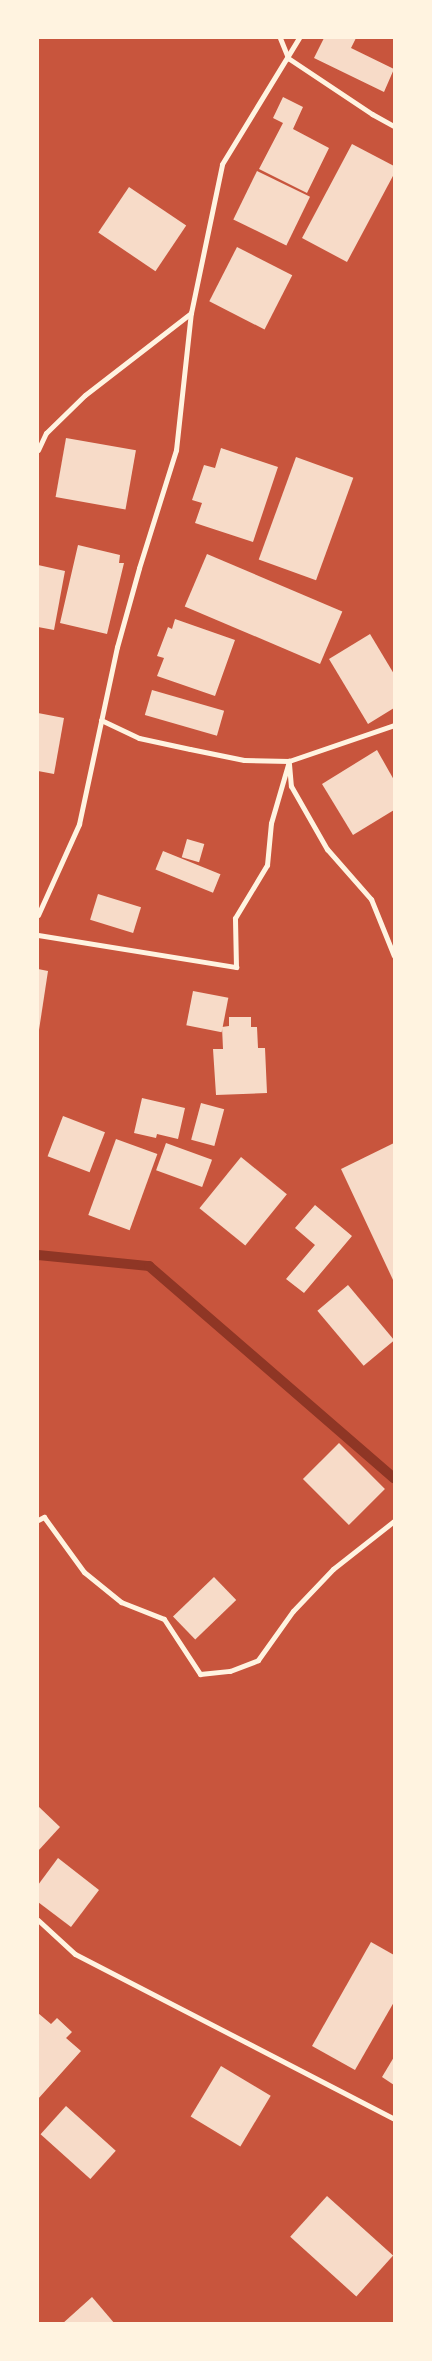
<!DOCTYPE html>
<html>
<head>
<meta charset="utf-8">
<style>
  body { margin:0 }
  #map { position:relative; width:432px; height:2361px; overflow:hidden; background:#c8553d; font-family:Montserrat,sans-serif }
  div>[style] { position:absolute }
  .stream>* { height:10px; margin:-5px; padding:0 5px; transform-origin:5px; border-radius:5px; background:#8f3625 }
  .building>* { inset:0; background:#f7dbc8; transform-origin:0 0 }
  .minor>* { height:5px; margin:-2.5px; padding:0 2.5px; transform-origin:2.5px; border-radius:2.5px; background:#fff3e0 }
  span { translate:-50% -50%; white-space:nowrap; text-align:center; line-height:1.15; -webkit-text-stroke:4px #fff3e0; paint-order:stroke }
  .frame { position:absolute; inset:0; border:39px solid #fff3e0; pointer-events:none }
</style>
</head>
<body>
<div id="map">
  <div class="stream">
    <i style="left:38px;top:1255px;width:112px;rotate:5.7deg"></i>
    <i style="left:149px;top:1266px;width:324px;rotate:40.9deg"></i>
  </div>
  <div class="building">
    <i style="clip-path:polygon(324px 38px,356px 38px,351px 48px,394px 69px,384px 92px,314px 58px)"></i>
    <i style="clip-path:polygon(283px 97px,303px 107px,293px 129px,329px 148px,307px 193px,259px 169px,283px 123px,273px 118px)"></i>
    <i style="clip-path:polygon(352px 144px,394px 166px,394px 174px,347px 262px,302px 238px)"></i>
    <i style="left:257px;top:171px;width:59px;height:54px;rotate:26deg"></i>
    <i style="left:129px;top:187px;width:69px;height:55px;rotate:34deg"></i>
    <i style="left:237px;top:247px;width:62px;height:61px;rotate:27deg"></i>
    <i style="left:66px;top:438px;width:71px;height:60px;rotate:10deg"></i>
    <i style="clip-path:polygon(221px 448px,278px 467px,253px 542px,195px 523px,202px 503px,192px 500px,204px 465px,215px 468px)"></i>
    <i style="left:296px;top:457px;width:61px;height:109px;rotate:20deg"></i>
    <i style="clip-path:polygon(78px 545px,120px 555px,119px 563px,124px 563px,107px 634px,60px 623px)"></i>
    <i style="left:207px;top:554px;width:147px;height:57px;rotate:23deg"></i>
    <i style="clip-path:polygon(38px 565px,65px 571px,54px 630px,38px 627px)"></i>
    <i style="clip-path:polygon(175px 619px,235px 640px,215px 696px,157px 676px,164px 658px,157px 656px,168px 627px,172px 629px)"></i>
    <i style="clip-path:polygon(370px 634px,394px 674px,394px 708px,368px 724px,329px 659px)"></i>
    <i style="left:152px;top:690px;width:75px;height:26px;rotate:16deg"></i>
    <i style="clip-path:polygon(38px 713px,64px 718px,54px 774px,38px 771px)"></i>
    <i style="clip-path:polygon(377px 750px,394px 780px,394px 810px,353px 835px,322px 784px)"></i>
    <i style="left:187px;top:839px;width:18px;height:19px;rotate:16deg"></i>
    <i style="left:163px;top:851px;width:62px;height:20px;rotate:22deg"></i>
    <i style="left:98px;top:894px;width:45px;height:27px;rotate:17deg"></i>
    <i style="clip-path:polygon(38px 969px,48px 971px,39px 1030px,38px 1030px)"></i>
    <i style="left:193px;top:991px;width:36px;height:35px;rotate:11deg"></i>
    <i style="clip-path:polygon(229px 1017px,251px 1017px,251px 1027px,257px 1027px,258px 1048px,265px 1048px,267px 1093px,216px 1095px,213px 1049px,223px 1049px,222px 1027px,229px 1026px)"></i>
    <i style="clip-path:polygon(142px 1098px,185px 1108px,178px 1139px,157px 1134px,156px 1138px,134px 1133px)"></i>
    <i style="left:201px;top:1103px;width:24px;height:38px;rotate:15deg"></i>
    <i style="left:63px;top:1116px;width:45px;height:43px;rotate:21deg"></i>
    <i style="left:116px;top:1139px;width:44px;height:81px;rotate:20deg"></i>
    <i style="left:166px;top:1143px;width:49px;height:29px;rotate:20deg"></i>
    <i style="clip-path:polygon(394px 1143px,394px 1282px,341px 1169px)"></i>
    <i style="left:241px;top:1157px;width:59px;height:66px;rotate:39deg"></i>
    <i style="clip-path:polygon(315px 1205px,352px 1236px,304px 1293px,286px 1279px,315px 1245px,295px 1228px)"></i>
    <i style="left:348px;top:1285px;width:72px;height:40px;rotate:50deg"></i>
    <i style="left:339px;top:1443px;width:65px;height:51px;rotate:45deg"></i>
    <i style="left:214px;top:1577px;width:32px;height:57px;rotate:46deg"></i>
    <i style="clip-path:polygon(38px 1806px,60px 1827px,38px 1851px)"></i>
    <i style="clip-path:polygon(58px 1858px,99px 1890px,71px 1927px,38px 1902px,38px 1885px)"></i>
    <i style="clip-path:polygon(371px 1942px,394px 1955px,394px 2002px,355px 2070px,312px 2046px)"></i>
    <i style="clip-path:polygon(38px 2013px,51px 2024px,57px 2018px,72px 2032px,66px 2038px,81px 2051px,38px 2099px)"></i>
    <i style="clip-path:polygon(394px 2057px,394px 2085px,382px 2077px)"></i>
    <i style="left:221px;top:2066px;width:58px;height:59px;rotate:31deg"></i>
    <i style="left:66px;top:2106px;width:67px;height:38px;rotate:42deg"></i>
    <i style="left:327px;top:2196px;width:89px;height:55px;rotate:42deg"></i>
    <i style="clip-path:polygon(92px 2297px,115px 2324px,62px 2324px)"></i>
  </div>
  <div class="minor">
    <i style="left:280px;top:38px;width:22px;rotate:68deg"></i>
    <i style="left:288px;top:58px;width:101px;rotate:33.7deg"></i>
    <i style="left:372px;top:114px;width:25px;rotate:29deg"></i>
    <i style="left:38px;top:450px;width:19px;rotate:-65deg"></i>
    <i style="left:46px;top:433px;width:54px;rotate:-44.3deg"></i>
    <i style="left:85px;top:395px;width:134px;rotate:-37.7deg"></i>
    <i style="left:101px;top:720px;width:42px;rotate:25.3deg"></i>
    <i style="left:139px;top:738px;width:52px;rotate:12.2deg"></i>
    <i style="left:190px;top:749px;width:55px;rotate:11.5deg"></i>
    <i style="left:244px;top:760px;width:45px;rotate:1.3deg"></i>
    <i style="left:289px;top:761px;width:111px;rotate:-18.9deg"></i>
    <i style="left:289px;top:764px;width:22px;rotate:85deg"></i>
    <i style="left:291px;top:786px;width:73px;rotate:60.3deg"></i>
    <i style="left:327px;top:849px;width:67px;rotate:48.7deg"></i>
    <i style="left:371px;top:899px;width:61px;rotate:68deg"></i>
    <i style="left:38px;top:915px;width:100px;rotate:-65.7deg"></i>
    <i style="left:79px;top:824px;width:181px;rotate:-77.9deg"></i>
    <i style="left:117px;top:647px;width:82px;rotate:-74.4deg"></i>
    <i style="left:139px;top:568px;width:124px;rotate:-72.6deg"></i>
    <i style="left:176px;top:450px;width:138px;rotate:-83.8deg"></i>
    <i style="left:191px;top:313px;width:152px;rotate:-78.2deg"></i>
    <i style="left:222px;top:164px;width:148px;rotate:-58.6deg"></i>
    <i style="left:38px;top:935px;width:201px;rotate:9.2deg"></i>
    <i style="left:236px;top:967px;width:49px;rotate:-91.2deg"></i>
    <i style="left:235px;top:918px;width:62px;rotate:-58.9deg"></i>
    <i style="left:267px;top:865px;width:42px;rotate:-84.6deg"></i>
    <i style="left:271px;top:823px;width:65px;rotate:-73.8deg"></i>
    <i style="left:38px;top:1520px;width:7px;rotate:-27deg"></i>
    <i style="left:44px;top:1517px;width:68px;rotate:54deg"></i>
    <i style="left:84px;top:1572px;width:48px;rotate:39deg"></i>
    <i style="left:121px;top:1602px;width:46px;rotate:21.6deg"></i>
    <i style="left:164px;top:1619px;width:66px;rotate:56.8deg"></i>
    <i style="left:200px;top:1674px;width:30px;rotate:-6deg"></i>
    <i style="left:230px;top:1671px;width:30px;rotate:-21deg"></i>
    <i style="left:258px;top:1660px;width:60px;rotate:-54.5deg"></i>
    <i style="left:293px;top:1611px;width:58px;rotate:-46.4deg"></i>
    <i style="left:333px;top:1569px;width:78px;rotate:-38.2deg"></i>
    <i style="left:38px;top:1920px;width:50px;rotate:42.6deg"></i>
    <i style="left:75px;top:1954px;width:359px;rotate:27.3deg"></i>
  </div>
  <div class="frame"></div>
</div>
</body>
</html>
